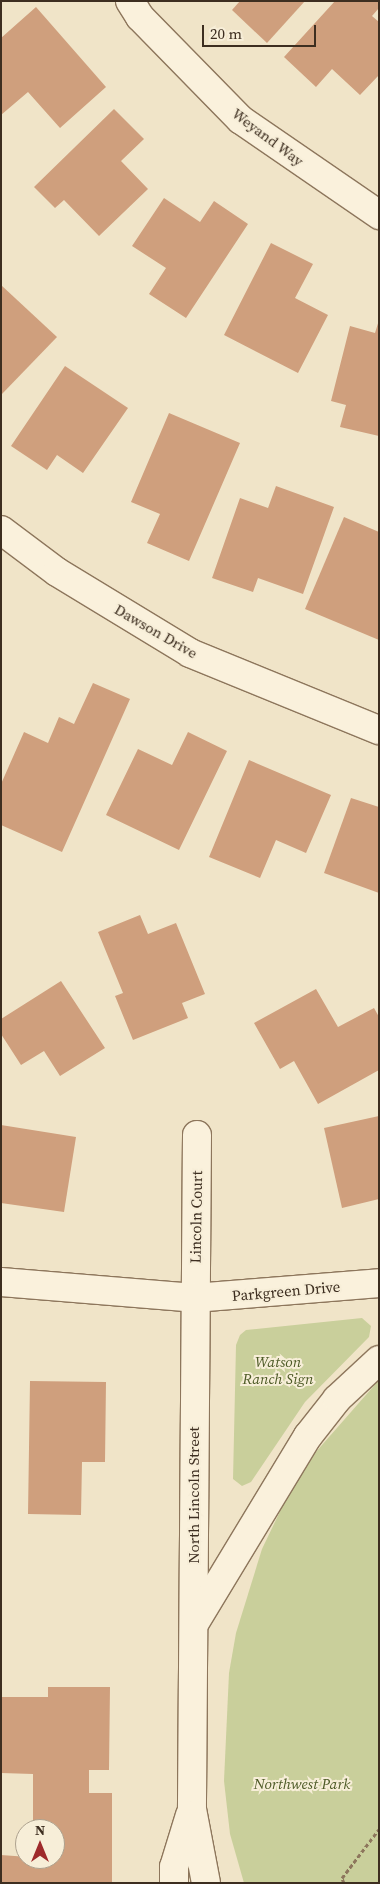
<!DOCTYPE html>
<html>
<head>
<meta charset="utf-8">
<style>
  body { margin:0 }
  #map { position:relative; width:380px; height:1884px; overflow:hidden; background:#f0e4c8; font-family:"Source Serif 4",serif }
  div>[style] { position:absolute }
  .green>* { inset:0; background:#c9cf9b }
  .building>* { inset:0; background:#cf9f7d }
  .path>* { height:3px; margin-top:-1.5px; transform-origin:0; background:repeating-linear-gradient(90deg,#8d765c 0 4px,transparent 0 6.5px) }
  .roads { filter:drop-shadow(1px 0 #8d765c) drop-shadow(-1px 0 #8d765c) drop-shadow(0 1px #8d765c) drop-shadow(0 -1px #8d765c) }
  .minor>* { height:28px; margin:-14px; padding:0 14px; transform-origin:14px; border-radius:14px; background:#faf1dc }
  span { translate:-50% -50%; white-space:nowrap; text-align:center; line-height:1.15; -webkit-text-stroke:4px #f7eed8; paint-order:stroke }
  .street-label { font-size:15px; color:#3d2e20 }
  .park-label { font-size:15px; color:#4d5a26; font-style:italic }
  .frame { position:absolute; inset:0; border:2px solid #3d2e20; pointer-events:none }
  .north { position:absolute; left:15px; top:1819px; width:50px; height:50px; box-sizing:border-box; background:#f7eed8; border:1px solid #ada18e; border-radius:50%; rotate:0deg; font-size:14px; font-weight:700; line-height:20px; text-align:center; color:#3d2e20 }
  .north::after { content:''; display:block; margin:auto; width:18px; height:22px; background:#9e2a2b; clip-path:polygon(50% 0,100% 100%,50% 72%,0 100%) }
  .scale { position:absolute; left:202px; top:25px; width:114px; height:22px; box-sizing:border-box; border:2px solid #3d2e20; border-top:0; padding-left:6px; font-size:15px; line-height:18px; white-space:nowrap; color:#3d2e20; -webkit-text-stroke:4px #f7eed8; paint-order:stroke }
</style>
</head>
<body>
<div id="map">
  <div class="green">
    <i style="clip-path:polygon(362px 1318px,371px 1326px,369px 1337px,305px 1402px,251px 1482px,242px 1486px,233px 1479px,236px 1345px,240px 1335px,246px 1330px)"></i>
    <i style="clip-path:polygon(379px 1380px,379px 1883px,244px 1883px,230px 1834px,224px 1781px,229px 1673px,236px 1633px,262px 1549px,285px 1501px,315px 1453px)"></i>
  </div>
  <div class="building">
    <i style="clip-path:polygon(240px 1px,305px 1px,267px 43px,232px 10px)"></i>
    <i style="clip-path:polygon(335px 1px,379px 1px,379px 8px,372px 16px,379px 22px,379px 75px,360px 95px,332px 69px,316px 87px,284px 57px)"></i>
    <i style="clip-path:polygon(36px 7px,106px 87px,60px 128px,28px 92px,1px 115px,1px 38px)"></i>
    <i style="clip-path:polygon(114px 109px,144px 139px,121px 161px,148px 189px,99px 236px,64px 200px,55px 208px,34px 187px)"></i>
    <i style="clip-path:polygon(164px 198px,200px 222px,214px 201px,248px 224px,186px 318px,149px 294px,166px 268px,132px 246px)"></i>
    <i style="clip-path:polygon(271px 243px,313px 264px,295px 298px,328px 315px,298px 373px,224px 335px)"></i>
    <i style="clip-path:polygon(1px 285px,57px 337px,1px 395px)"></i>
    <i style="clip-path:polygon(379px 320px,379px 436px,340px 427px,346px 405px,331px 401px,350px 326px,375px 333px)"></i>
    <i style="clip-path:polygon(65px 366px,128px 408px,83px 473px,57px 455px,47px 470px,11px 446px)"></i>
    <i style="clip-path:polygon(169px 413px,240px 443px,189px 561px,147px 543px,160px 514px,131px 502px)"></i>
    <i style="clip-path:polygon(276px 486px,334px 507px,303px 594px,258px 578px,253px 592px,212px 578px,240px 498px,268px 508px)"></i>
    <i style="clip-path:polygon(344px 517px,379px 532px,379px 640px,305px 609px)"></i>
    <i style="clip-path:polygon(93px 683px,130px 699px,62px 852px,1px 825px,1px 784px,24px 732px,48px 743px,59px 717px,74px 724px)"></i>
    <i style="clip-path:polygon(188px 732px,227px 751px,179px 850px,106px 815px,138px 749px,172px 765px)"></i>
    <i style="clip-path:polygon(249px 760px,331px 795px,306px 853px,276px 840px,260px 878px,209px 857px)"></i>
    <i style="clip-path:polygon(351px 798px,379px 807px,379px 893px,324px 873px)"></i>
    <i style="clip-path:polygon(140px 915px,148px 934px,176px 923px,205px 994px,182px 1003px,188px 1018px,133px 1040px,115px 996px,123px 993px,98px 932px)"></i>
    <i style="clip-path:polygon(61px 981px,105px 1048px,60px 1076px,44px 1051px,21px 1065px,1px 1034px,1px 1019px)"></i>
    <i style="clip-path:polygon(316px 989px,338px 1027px,374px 1008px,379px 1017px,379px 1070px,318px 1104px,294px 1061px,280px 1069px,254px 1023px)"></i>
    <i style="clip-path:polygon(379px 1116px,379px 1199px,342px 1208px,324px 1128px)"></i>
    <i style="clip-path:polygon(1px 1125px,76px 1137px,64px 1212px,1px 1203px)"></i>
    <i style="clip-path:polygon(30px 1381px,106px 1382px,105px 1462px,82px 1462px,81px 1515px,28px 1514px)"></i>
    <i style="clip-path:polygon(48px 1687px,110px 1687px,109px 1770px,89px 1770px,89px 1793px,112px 1793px,112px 1883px,1px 1883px,1px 1855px,55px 1859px,55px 1829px,33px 1829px,33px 1774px,1px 1773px,1px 1697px,48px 1697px)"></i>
  </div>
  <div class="path">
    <i style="left:344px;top:1883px;width:5px;rotate:-112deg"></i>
    <i style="left:342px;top:1878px;width:61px;rotate:-52.9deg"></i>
  </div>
  <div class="roads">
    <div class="minor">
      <i style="left:130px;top:1px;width:19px;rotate:58deg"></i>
      <i style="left:140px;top:17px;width:144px;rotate:45.6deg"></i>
      <i style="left:241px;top:120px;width:168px;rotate:34.5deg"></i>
      <i style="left:1px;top:530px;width:70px;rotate:36.9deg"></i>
      <i style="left:57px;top:572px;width:156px;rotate:31.3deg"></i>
      <i style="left:190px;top:653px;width:204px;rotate:22.2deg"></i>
      <i style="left:197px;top:1135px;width:674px;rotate:90.43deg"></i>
      <i style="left:192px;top:1809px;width:75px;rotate:79.3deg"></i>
      <i style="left:1px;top:1282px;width:194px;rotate:4.7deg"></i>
      <i style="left:194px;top:1298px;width:186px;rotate:-4.6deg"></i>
      <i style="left:194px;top:1624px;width:220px;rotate:-58.8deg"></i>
      <i style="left:308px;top:1436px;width:47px;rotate:-51.9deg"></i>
      <i style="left:337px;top:1399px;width:57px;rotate:-42.9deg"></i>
      <i style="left:174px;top:1883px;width:16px;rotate:-90deg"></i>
      <i style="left:174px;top:1867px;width:54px;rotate:-72.9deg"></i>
    </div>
  </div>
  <div class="street-label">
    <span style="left:268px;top:137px;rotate:37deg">Weyand Way</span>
    <span style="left:156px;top:631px;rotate:30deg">Dawson Drive</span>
    <span style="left:196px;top:1217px;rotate:-89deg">Lincoln Court</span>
    <span style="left:286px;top:1291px;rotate:-5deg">Parkgreen Drive</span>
    <span style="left:194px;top:1495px;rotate:-90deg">North Lincoln Street</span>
  </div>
  <div class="park-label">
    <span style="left:278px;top:1370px">Watson<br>Ranch Sign</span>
    <span style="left:302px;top:1784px">Northwest Park</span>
  </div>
  <div class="frame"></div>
  <div class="north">N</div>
  <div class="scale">20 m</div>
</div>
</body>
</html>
